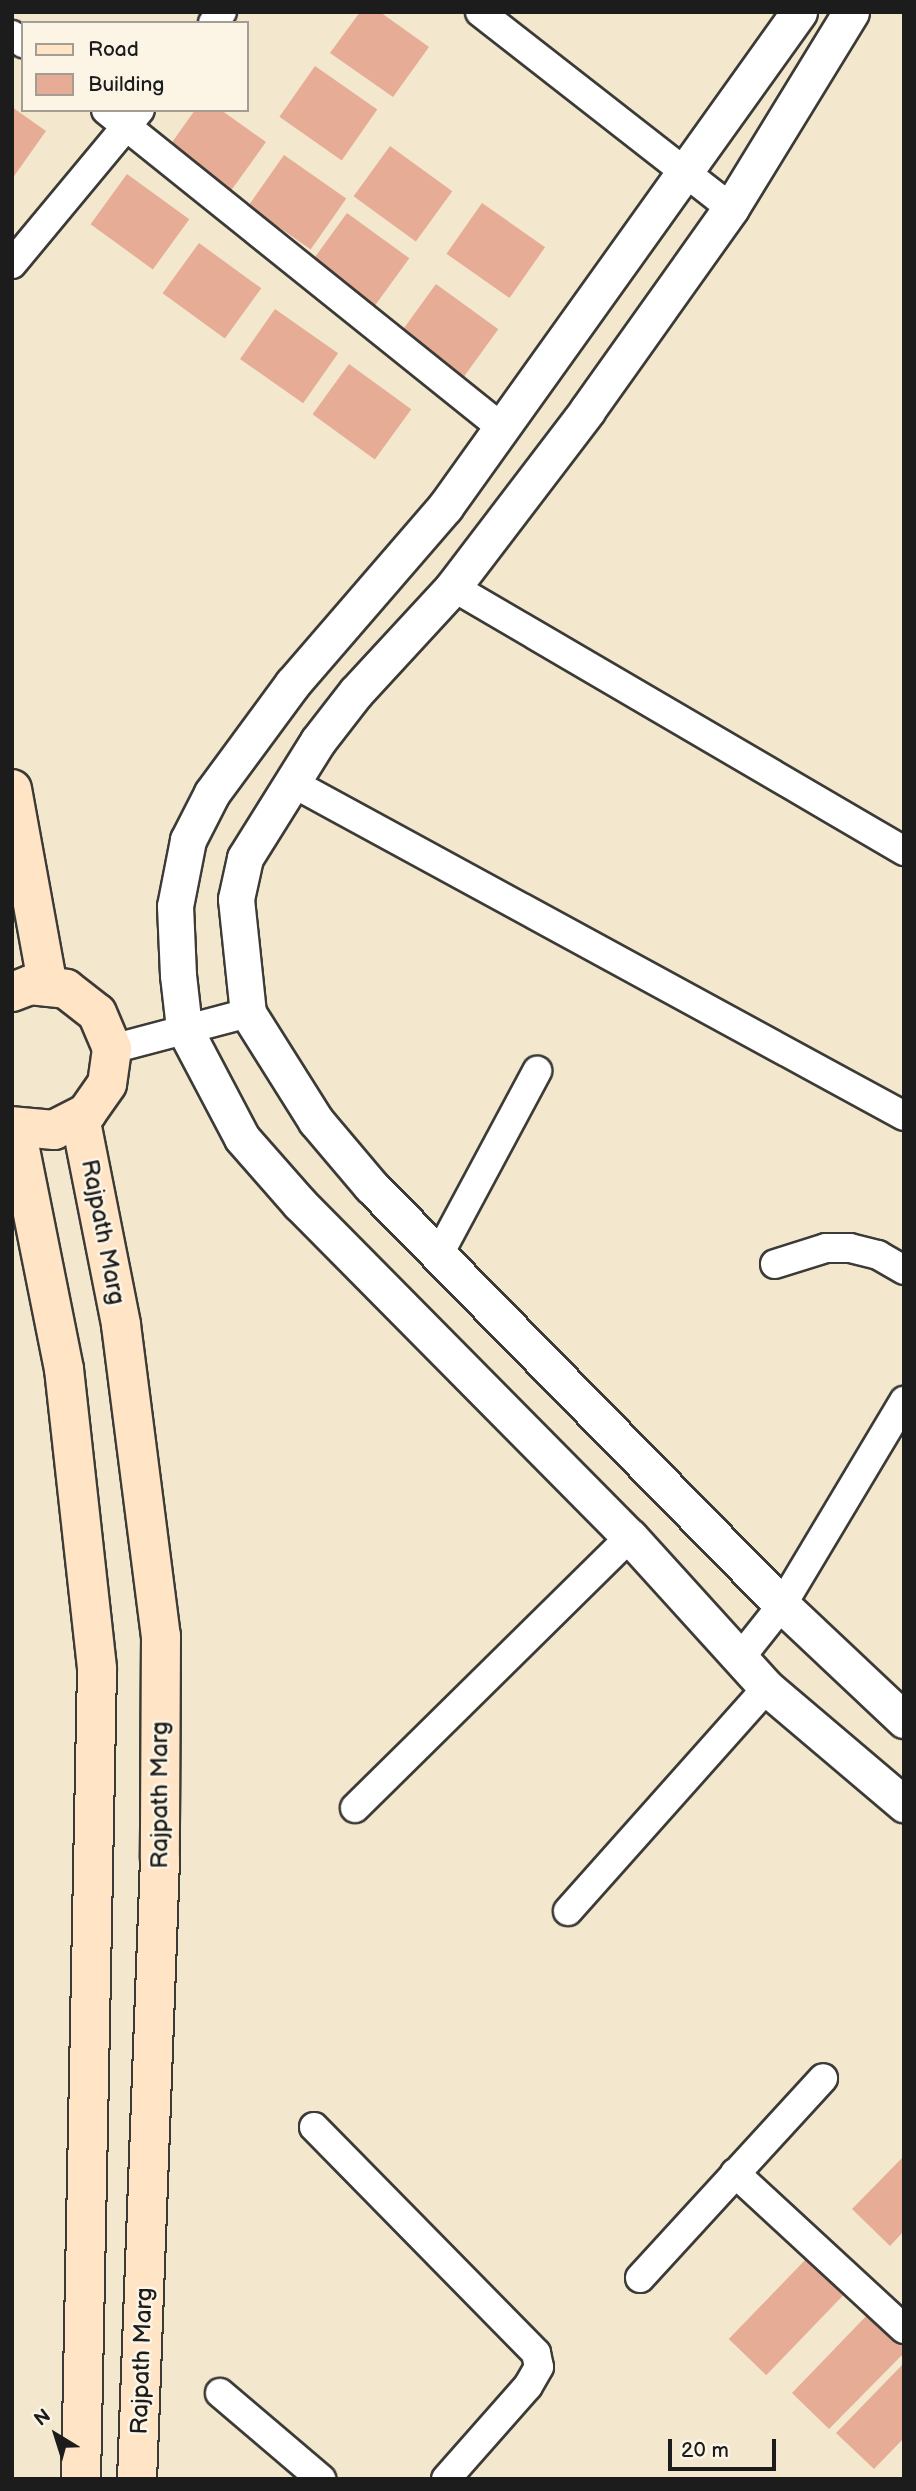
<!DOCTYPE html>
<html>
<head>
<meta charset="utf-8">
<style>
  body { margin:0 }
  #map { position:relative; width:916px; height:2491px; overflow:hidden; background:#f3e8cd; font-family:"Balsamiq Sans",sans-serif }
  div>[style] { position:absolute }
  .building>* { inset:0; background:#e6ac96; transform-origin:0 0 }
  .roads { filter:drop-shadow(2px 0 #3c3b37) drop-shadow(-2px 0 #3c3b37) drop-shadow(0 2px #3c3b37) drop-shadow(0 -2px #3c3b37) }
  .minor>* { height:28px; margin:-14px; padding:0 14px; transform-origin:14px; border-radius:14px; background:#fff }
  .tertiary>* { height:35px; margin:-17.5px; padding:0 17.5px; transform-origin:17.5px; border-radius:17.5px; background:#fff }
  .secondary>* { height:38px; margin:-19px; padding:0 19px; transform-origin:19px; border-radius:19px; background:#ffe4c6 }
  span { translate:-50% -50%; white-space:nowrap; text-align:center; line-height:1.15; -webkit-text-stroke:5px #fcf5e5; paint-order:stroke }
  .street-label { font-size:24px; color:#1c1c1c }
  .frame { position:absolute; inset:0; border:14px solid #1c1c1c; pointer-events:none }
  .legend { position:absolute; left:21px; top:21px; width:228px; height:91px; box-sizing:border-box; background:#fcf5e5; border:2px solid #a29e95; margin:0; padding:9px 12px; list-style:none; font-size:21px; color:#1c1c1c }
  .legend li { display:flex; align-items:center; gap:14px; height:35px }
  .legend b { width:35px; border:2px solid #a29e95 }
  .north { position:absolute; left:21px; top:2400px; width:70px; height:70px; -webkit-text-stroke:5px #fcf5e5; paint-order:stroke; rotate:322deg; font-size:19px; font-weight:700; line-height:28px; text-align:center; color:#1c1c1c }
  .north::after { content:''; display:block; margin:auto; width:24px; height:32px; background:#1c1c1c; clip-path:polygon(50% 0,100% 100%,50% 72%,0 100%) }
  .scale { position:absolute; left:668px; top:2439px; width:108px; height:32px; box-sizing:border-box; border:4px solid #1c1c1c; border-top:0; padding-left:9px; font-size:21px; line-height:24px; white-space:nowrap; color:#1c1c1c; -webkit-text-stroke:5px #fcf5e5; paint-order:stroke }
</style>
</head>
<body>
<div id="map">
  <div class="building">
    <i style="clip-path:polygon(360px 12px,380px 12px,429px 47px,393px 97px,330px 53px)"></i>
    <i style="left:315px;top:66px;width:76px;height:62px;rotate:35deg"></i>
    <i style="clip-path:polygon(12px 107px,46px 131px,12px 179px)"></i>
    <i style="clip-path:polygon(195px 110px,221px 110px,266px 142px,230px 192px,168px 148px)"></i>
    <i style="left:390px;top:146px;width:77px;height:62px;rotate:36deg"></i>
    <i style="left:284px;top:155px;width:76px;height:62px;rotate:35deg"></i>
    <i style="left:127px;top:174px;width:77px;height:62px;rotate:36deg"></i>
    <i style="left:482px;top:203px;width:77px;height:62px;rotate:35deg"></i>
    <i style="left:347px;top:213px;width:77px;height:62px;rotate:36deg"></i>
    <i style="left:199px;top:243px;width:77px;height:62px;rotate:36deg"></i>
    <i style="left:436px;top:284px;width:77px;height:63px;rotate:36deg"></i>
    <i style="left:275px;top:309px;width:77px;height:61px;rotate:35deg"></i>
    <i style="left:349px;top:364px;width:77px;height:62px;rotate:36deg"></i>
    <i style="clip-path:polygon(904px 2156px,904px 2231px,890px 2246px,852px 2209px)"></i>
    <i style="left:808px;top:2257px;width:52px;height:114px;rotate:44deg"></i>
    <i style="clip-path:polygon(871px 2311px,904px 2343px,904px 2353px,829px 2429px,792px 2393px)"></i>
    <i style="clip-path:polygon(904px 2363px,904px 2438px,874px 2469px,836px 2433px)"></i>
  </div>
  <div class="roads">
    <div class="minor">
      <i style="left:480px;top:12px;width:318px;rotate:38deg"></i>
      <i style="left:213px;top:23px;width:14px;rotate:-51deg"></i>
      <i style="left:12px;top:35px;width:14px;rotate:36deg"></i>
      <i style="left:106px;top:110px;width:508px;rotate:38.77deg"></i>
      <i style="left:12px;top:264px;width:200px;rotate:-50.3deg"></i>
      <i style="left:453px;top:587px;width:523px;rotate:30.34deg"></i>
      <i style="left:291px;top:782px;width:698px;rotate:28.58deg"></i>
      <i style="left:112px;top:1049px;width:141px;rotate:-14.8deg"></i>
      <i style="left:439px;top:1254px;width:208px;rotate:-61.8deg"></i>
      <i style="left:775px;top:1264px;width:53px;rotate:-17.4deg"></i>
      <i style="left:826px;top:1248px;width:24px"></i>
      <i style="left:850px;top:1248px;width:29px;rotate:14deg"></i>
      <i style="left:878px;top:1255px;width:30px;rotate:30deg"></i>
      <i style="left:740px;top:1658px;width:68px;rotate:-51.6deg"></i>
      <i style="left:782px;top:1605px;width:238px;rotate:-59.1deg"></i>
      <i style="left:355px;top:1808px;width:386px;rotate:-44.6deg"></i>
      <i style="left:568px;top:1911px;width:299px;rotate:-48.3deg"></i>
      <i style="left:314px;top:2127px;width:317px;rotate:45.5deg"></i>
      <i style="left:536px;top:2353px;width:14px;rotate:78deg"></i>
      <i style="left:539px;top:2367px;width:22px;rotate:120deg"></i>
      <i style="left:528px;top:2386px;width:124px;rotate:131.4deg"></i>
      <i style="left:735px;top:2173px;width:230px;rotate:42.7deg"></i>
      <i style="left:640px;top:2278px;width:271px;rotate:-47.5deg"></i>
      <i style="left:220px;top:2393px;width:133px;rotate:40.4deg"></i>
    </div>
    <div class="tertiary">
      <i style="left:799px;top:12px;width:609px;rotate:125.57deg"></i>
      <i style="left:445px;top:507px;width:233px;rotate:130.8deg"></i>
      <i style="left:293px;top:683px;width:137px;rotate:126.4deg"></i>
      <i style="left:212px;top:793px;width:53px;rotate:117.1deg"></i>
      <i style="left:188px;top:840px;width:67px;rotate:101.1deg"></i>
      <i style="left:175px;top:906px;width:69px;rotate:87.5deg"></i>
      <i style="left:178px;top:975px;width:53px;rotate:83.5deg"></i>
      <i style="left:184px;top:1028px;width:124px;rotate:62.2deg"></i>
      <i style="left:242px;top:1138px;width:88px;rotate:48.7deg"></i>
      <i style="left:300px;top:1204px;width:469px;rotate:45.3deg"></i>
      <i style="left:630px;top:1537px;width:204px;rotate:47.8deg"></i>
      <i style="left:767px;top:1688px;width:180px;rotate:40.3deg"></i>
      <i style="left:851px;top:12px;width:230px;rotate:121.5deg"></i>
      <i style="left:731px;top:208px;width:249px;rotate:125.4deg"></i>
      <i style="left:587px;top:411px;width:221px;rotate:127.3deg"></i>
      <i style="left:453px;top:587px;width:143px;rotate:132.7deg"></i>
      <i style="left:356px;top:692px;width:62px;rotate:127.8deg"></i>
      <i style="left:318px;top:741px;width:138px;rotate:122deg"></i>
      <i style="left:245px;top:858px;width:42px;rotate:102.4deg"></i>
      <i style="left:236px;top:899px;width:115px;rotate:84deg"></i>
      <i style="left:248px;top:1013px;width:128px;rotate:57.8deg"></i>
      <i style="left:316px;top:1121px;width:85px;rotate:49.8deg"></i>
      <i style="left:371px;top:1186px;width:587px;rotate:45.55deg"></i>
      <i style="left:782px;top:1605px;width:168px;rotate:43.3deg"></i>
    </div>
    <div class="secondary">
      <i style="left:12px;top:789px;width:201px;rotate:79.7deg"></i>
      <i style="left:12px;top:992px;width:19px;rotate:-21deg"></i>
      <i style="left:30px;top:985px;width:36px;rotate:6deg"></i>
      <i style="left:66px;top:989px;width:39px;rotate:38deg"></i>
      <i style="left:97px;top:1013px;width:39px;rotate:67deg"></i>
      <i style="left:112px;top:1049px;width:35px;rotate:98deg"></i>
      <i style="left:107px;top:1084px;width:35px;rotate:125deg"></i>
      <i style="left:87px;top:1113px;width:37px;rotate:153deg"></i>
      <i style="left:54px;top:1130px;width:42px;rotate:-174.6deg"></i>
      <i style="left:80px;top:1117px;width:212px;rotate:78.8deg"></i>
      <i style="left:121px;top:1325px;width:314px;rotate:82.7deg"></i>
      <i style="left:161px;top:1636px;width:223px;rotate:90.3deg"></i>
      <i style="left:160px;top:1859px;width:620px;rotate:92.12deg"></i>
      <i style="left:16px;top:1129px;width:245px;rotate:78.7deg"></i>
      <i style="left:64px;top:1369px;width:302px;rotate:83.7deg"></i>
      <i style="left:97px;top:1669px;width:810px;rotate:91.13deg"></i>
    </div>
  </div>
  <div class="street-label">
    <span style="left:103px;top:1232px;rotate:79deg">Rajpath Marg</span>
    <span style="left:160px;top:1795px;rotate:-90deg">Rajpath Marg</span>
    <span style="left:142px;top:2361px;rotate:-88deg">Rajpath Marg</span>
  </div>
  <div class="frame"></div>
  <ul class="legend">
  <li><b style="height:9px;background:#ffe4c6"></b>Road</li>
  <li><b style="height:19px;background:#e6ac96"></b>Building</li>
  </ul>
  <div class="north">N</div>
  <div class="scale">20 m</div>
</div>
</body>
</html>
